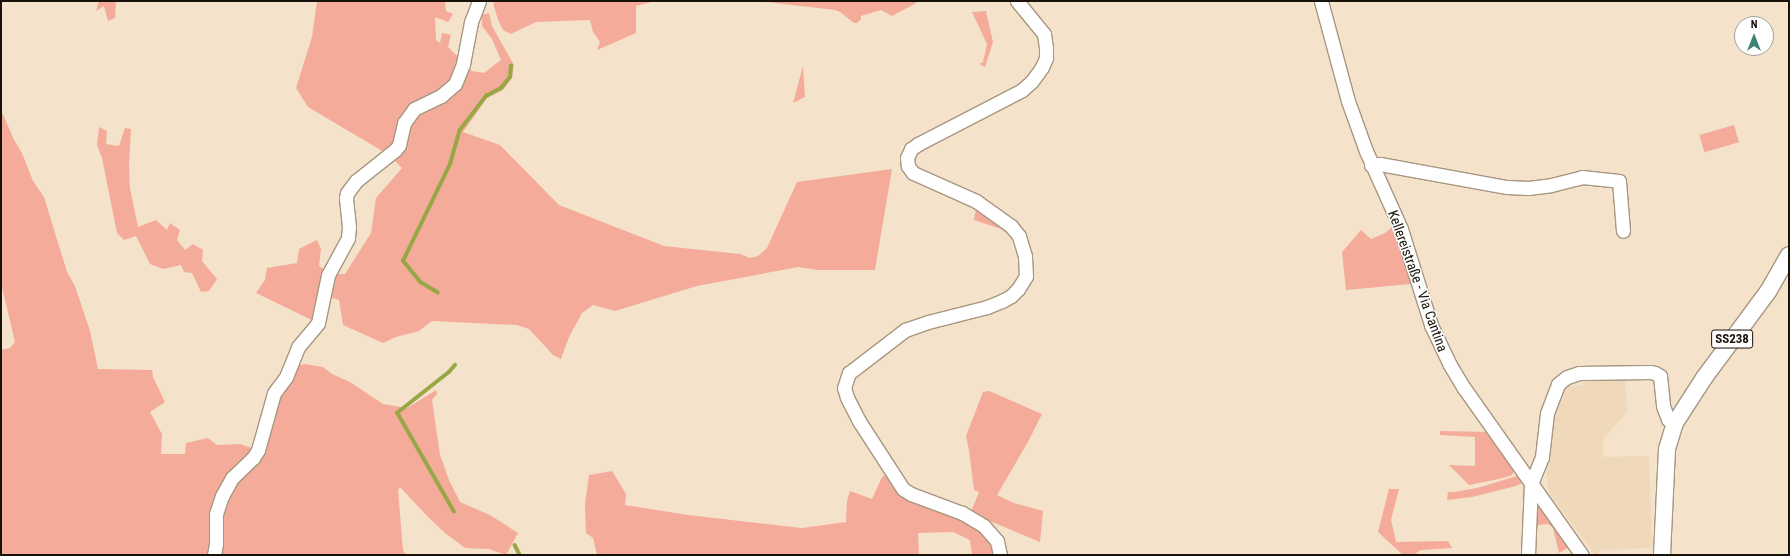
<!DOCTYPE html>
<html>
<head>
<meta charset="utf-8">
<style>
  body { margin:0 }
  #map { position:relative; width:1790px; height:556px; overflow:hidden; background:#f4e2ca; font-family:"Roboto Condensed",sans-serif }
  div>[style] { position:absolute }
  .built>* { inset:0; background:#efd9ba }
  .green>* { inset:0; background:#f5ab9a; transform-origin:0 0 }
  .stream>* { height:3.5px; margin:-1.75px; padding:0 1.75px; transform-origin:1.75px; border-radius:1.75px; background:#98a745 }
  .roads { filter:drop-shadow(1px 0 #a79680) drop-shadow(-1px 0 #a79680) drop-shadow(0 1px #a79680) drop-shadow(0 -1px #a79680) }
  .minor>* { height:13px; margin:-6.5px; padding:0 6.5px; transform-origin:6.5px; border-radius:6.5px; background:#fff }
  .major>* { height:16px; margin:-8px; padding:0 8px; transform-origin:8px; border-radius:8px; background:#fff }
  span { translate:-50% -50%; white-space:nowrap; text-align:center; line-height:1.15; -webkit-text-stroke:3px #fff; paint-order:stroke }
  .shield-label span { padding:1px 3px; background:#fff; border:1px solid; border-radius:3px; -webkit-text-stroke-width:0 }
  .shield-label { font-size:13px; color:#19120a; font-weight:700 }
  .street-label { font-size:14px; color:#19120a }
  .frame { position:absolute; inset:0; border:2px solid #19120a; pointer-events:none }
  .north { position:absolute; left:1734px; top:16px; width:40px; height:40px; box-sizing:border-box; background:#fff; border:1px solid #a3a09d; border-radius:50%; rotate:0deg; font-size:11px; font-weight:700; line-height:16px; text-align:center; color:#19120a }
  .north::after { content:''; display:block; margin:auto; width:14px; height:18px; background:#3d8074; clip-path:polygon(50% 0,100% 100%,50% 72%,0 100%) }
</style>
</head>
<body>
<div id="map">
  <div class="built">
    <i style="clip-path:polygon(1625px 378px,1627px 412px,1603px 439px,1603px 457px,1649px 456px,1652px 548px,1598px 550px,1600px 555px,1595px 555px,1551px 496px,1548px 488px,1546px 473px,1557px 401px,1566px 387px,1583px 385px,1583px 379px)"></i>
  </div>
  <div class="green">
    <i style="clip-path:polygon(99px 1px,116px 1px,115px 18px,108px 21px,104px 6px,96px 11px)"></i>
    <i style="clip-path:polygon(317px 1px,445px 2px,446px 11px,453px 14px,448px 22px,435px 17px,436px 40px,440px 43px,442px 33px,451px 35px,448px 47px,472px 71px,484px 73px,501px 60px,492px 39px,482px 26px,482px 15px,489px 13px,492px 26px,514px 65px,512px 78px,503px 90px,487px 98px,463px 132px,500px 145px,559px 205px,664px 246px,740px 254px,750px 258px,758px 256px,767px 248px,797px 182px,892px 169px,875px 270px,818px 270px,798px 267px,697px 286px,615px 311px,593px 305px,582px 313px,569px 337px,561px 359px,553px 355px,529px 329px,517px 325px,432px 321px,419px 331px,396px 337px,383px 343px,343px 325px,339px 300px,323px 295px,318px 323px,256px 293px,265px 280px,267px 268px,297px 263px,299px 249px,317px 240px,321px 249px,319px 266px,332px 274px,345px 274px,371px 233px,376px 198px,402px 168px,389px 155px,308px 107px,296px 88px,312px 37px)"></i>
    <i style="clip-path:polygon(498px 1px,655px 1px,636px 6px,636px 33px,597px 50px,600px 42px,593px 32px,590px 20px,536px 22px,511px 34px,503px 30px,498px 20px,493px 3px)"></i>
    <i style="clip-path:polygon(757px 1px,918px 1px,918px 2px,892px 16px,881px 10px,861px 16px,861px 19px,857px 23px,854px 23px,840px 12px,835px 10px)"></i>
    <i style="clip-path:polygon(986px 11px,993px 42px,985px 67px,979px 64px,983px 62px,987px 44px,972px 12px)"></i>
    <i style="clip-path:polygon(803px 66px,805px 97px,793px 103px)"></i>
    <i style="clip-path:polygon(1px 110px,14px 140px,22px 153px,33px 181px,44px 197px,67px 272px,75px 286px,90px 331px,98px 369px,152px 370px,153px 377px,165px 402px,150px 412px,162px 434px,161px 454px,185px 454px,186px 443px,208px 438px,217px 445px,240px 444px,258px 450px,290px 367px,305px 364px,323px 367px,332px 374px,350px 382px,383px 404px,407px 408px,436px 390px,437px 394px,432px 400px,440px 455px,449px 480px,460px 502px,490px 515px,518px 533px,506px 555px,489px 549px,465px 548px,445px 533px,427px 516px,400px 487px,398px 490px,403px 550px,406px 555px,1px 555px,1px 350px,10px 348px,15px 342px,1px 283px)"></i>
    <i style="left:1734px;top:125px;width:18px;height:36px;rotate:74deg"></i>
    <i style="clip-path:polygon(99px 127px,107px 131px,106px 144px,119px 146px,125px 128px,131px 129px,129px 166px,130px 188px,138px 227px,156px 220px,167px 230px,170px 223px,180px 230px,177px 240px,185px 250px,193px 244px,203px 250px,202px 261px,217px 279px,209px 291px,201px 292px,192px 273px,184px 272px,181px 265px,163px 269px,150px 264px,136px 236px,124px 240px,117px 233px,102px 158px,97px 145px)"></i>
    <i style="clip-path:polygon(977px 203px,1011px 230px,1020px 254px,1011px 236px,1001px 229px,974px 220px)"></i>
    <i style="clip-path:polygon(1394px 225px,1411px 284px,1346px 290px,1342px 252px,1361px 230px,1371px 239px,1385px 233px)"></i>
    <i style="clip-path:polygon(989px 391px,1042px 414px,1029px 440px,997px 495px,1014px 503px,1043px 511px,1040px 542px,985px 519px,985px 524px,1000px 555px,972px 555px,970px 540px,953px 532px,918px 533px,919px 555px,597px 555px,593px 538px,586px 533px,585px 504px,589px 475px,612px 471px,626px 494px,625px 505px,688px 515px,802px 528px,846px 522px,847px 501px,850px 491px,872px 499px,882px 477px,891px 471px,898px 483px,969px 517px,979px 492px,974px 490px,969px 450px,966px 436px,983px 392px)"></i>
    <i style="clip-path:polygon(1440px 431px,1488px 432px,1513px 467px,1514px 471px,1512px 475px,1499px 479px,1469px 485px,1449px 465px,1475px 466px,1475px 437px,1440px 435px)"></i>
    <i style="clip-path:polygon(1524px 474px,1528px 480px,1516px 486px,1472px 497px,1447px 500px,1448px 492px,1455px 492px,1477px 488px)"></i>
    <i style="clip-path:polygon(1531px 484px,1574px 544px,1559px 553px,1553px 528px,1548px 524px,1538px 525px,1535px 534px)"></i>
    <i style="clip-path:polygon(1389px 489px,1399px 489px,1391px 520px,1396px 542px,1448px 541px,1452px 548px,1421px 550px,1413px 555px,1403px 555px,1378px 532px)"></i>
  </div>
  <div class="stream">
    <i style="left:438px;top:293px;width:21px;rotate:-149deg"></i>
    <i style="left:420px;top:282px;width:27px;rotate:-129deg"></i>
    <i style="left:403px;top:261px;width:108px;rotate:-64.1deg"></i>
    <i style="left:450px;top:164px;width:35px;rotate:-74deg"></i>
    <i style="left:460px;top:130px;width:43px;rotate:-52.6deg"></i>
    <i style="left:486px;top:96px;width:17px;rotate:-28deg"></i>
    <i style="left:501px;top:88px;width:14px;rotate:-51deg"></i>
    <i style="left:510px;top:77px;width:11px;rotate:-85deg"></i>
    <i style="left:454px;top:512px;width:114px;rotate:-119.9deg"></i>
    <i style="left:397px;top:413px;width:66px;rotate:-38.3deg"></i>
    <i style="left:449px;top:372px;width:9px;rotate:-49deg"></i>
    <i style="left:515px;top:545px;width:11px;rotate:63deg"></i>
  </div>
  <div class="roads">
    <div class="minor">
      <i style="left:1321px;top:1px;width:104px;rotate:74.9deg"></i>
      <i style="left:1348px;top:101px;width:53px;rotate:70.2deg"></i>
      <i style="left:1366px;top:151px;width:85px;rotate:65.8deg"></i>
      <i style="left:1401px;top:229px;width:101px;rotate:72.6deg"></i>
      <i style="left:1431px;top:325px;width:44px;rotate:64.6deg"></i>
      <i style="left:1450px;top:365px;width:27px;rotate:59deg"></i>
      <i style="left:1464px;top:388px;width:204px;rotate:54.8deg"></i>
      <i style="left:1371px;top:165px;width:9px;rotate:-6deg"></i>
      <i style="left:1380px;top:164px;width:129px;rotate:10.3deg"></i>
      <i style="left:1507px;top:187px;width:21px;rotate:3deg"></i>
      <i style="left:1528px;top:188px;width:23px;rotate:-7deg"></i>
      <i style="left:1551px;top:185px;width:32px;rotate:-14deg"></i>
      <i style="left:1582px;top:177px;width:37px;rotate:6deg"></i>
      <i style="left:1619px;top:181px;width:50px;rotate:85.4deg"></i>
      <i style="left:214px;top:555px;width:11px;rotate:-80deg"></i>
      <i style="left:216px;top:544px;width:30px;rotate:-90deg"></i>
      <i style="left:216px;top:514px;width:19px;rotate:-72deg"></i>
      <i style="left:222px;top:496px;width:21px;rotate:-61deg"></i>
      <i style="left:232px;top:478px;width:29px;rotate:-44deg"></i>
      <i style="left:253px;top:458px;width:9px;rotate:-58deg"></i>
      <i style="left:258px;top:450px;width:59px;rotate:-74.3deg"></i>
      <i style="left:274px;top:393px;width:20px;rotate:-53deg"></i>
      <i style="left:286px;top:377px;width:32px;rotate:-68deg"></i>
      <i style="left:298px;top:347px;width:31px;rotate:-50deg"></i>
      <i style="left:318px;top:323px;width:49px;rotate:-78.2deg"></i>
      <i style="left:328px;top:275px;width:42px;rotate:-61.6deg"></i>
      <i style="left:348px;top:238px;width:11px;rotate:-85deg"></i>
      <i style="left:349px;top:227px;width:29px;rotate:-96deg"></i>
      <i style="left:346px;top:198px;width:5px;rotate:-79deg"></i>
      <i style="left:347px;top:193px;width:15px;rotate:-53deg"></i>
      <i style="left:356px;top:181px;width:50px;rotate:-38.5deg"></i>
      <i style="left:395px;top:150px;width:6px;rotate:-51deg"></i>
      <i style="left:399px;top:145px;width:23px;rotate:-77deg"></i>
      <i style="left:404px;top:123px;width:17px;rotate:-54deg"></i>
      <i style="left:414px;top:109px;width:30px;rotate:-26deg"></i>
      <i style="left:441px;top:96px;width:18px;rotate:-41deg"></i>
      <i style="left:455px;top:84px;width:22px;rotate:-68deg"></i>
      <i style="left:463px;top:64px;width:43px;rotate:-79.2deg"></i>
      <i style="left:471px;top:22px;width:22px;rotate:-69deg"></i>
      <i style="left:1000px;top:555px;width:14px;rotate:-102deg"></i>
      <i style="left:997px;top:541px;width:20px;rotate:-131deg"></i>
      <i style="left:984px;top:526px;width:26px;rotate:-149deg"></i>
      <i style="left:962px;top:513px;width:54px;rotate:-159.6deg"></i>
      <i style="left:911px;top:494px;width:9px;rotate:-148deg"></i>
      <i style="left:903px;top:489px;width:81px;rotate:-122.9deg"></i>
      <i style="left:859px;top:421px;width:27px;rotate:-117deg"></i>
      <i style="left:847px;top:397px;width:9px;rotate:-108deg"></i>
      <i style="left:844px;top:388px;width:16px;rotate:-72deg"></i>
      <i style="left:849px;top:373px;width:71px;rotate:-37.5deg"></i>
      <i style="left:905px;top:330px;width:24px;rotate:-19deg"></i>
      <i style="left:928px;top:322px;width:61px;rotate:-14.3deg"></i>
      <i style="left:987px;top:307px;width:16px;rotate:-22deg"></i>
      <i style="left:1002px;top:301px;width:10px;rotate:-29deg"></i>
      <i style="left:1011px;top:296px;width:10px;rotate:-45deg"></i>
      <i style="left:1018px;top:289px;width:15px;rotate:-58deg"></i>
      <i style="left:1026px;top:276px;width:20px;rotate:-93deg"></i>
      <i style="left:1025px;top:256px;width:21px;rotate:-107deg"></i>
      <i style="left:1019px;top:236px;width:13px;rotate:-129deg"></i>
      <i style="left:1011px;top:226px;width:43px;rotate:-144.5deg"></i>
      <i style="left:976px;top:201px;width:69px;rotate:-156deg"></i>
      <i style="left:913px;top:173px;width:9px;rotate:-126deg"></i>
      <i style="left:908px;top:166px;width:8px;rotate:-97deg"></i>
      <i style="left:907px;top:158px;width:10px;rotate:-66deg"></i>
      <i style="left:911px;top:149px;width:9px;rotate:-36deg"></i>
      <i style="left:918px;top:144px;width:117px;rotate:-27.4deg"></i>
      <i style="left:1022px;top:90px;width:13px;rotate:-42deg"></i>
      <i style="left:1032px;top:81px;width:17px;rotate:-54deg"></i>
      <i style="left:1042px;top:67px;width:10px;rotate:-66deg"></i>
      <i style="left:1046px;top:58px;width:10px;rotate:-90deg"></i>
      <i style="left:1046px;top:48px;width:14px;rotate:-98deg"></i>
      <i style="left:1044px;top:34px;width:43px;rotate:-129.3deg"></i>
      <i style="left:1528px;top:555px;width:71px;rotate:-87.6deg"></i>
      <i style="left:1531px;top:484px;width:29px;rotate:-68deg"></i>
      <i style="left:1542px;top:457px;width:44px;rotate:-83.5deg"></i>
      <i style="left:1547px;top:413px;width:31px;rotate:-69deg"></i>
      <i style="left:1558px;top:384px;width:11px;rotate:-38deg"></i>
      <i style="left:1567px;top:377px;width:13px;rotate:-18deg"></i>
      <i style="left:1579px;top:373px;width:71px;rotate:-0.8deg"></i>
      <i style="left:1650px;top:372px;width:5px;rotate:11deg"></i>
      <i style="left:1655px;top:373px;width:6px;rotate:31deg"></i>
      <i style="left:1660px;top:376px;width:30px;rotate:84deg"></i>
      <i style="left:1663px;top:406px;width:14px;rotate:69deg"></i>
      <i style="left:1668px;top:419px;width:8px;rotate:30deg"></i>
    </div>
    <div class="major">
      <i style="left:1662px;top:555px;width:106px;rotate:-87.3deg"></i>
      <i style="left:1667px;top:449px;width:27px;rotate:-73deg"></i>
      <i style="left:1675px;top:423px;width:54px;rotate:-57.2deg"></i>
      <i style="left:1704px;top:378px;width:109px;rotate:-53.5deg"></i>
      <i style="left:1769px;top:290px;width:40px;rotate:-60.3deg"></i>
    </div>
  </div>
  <div class="shield-label">
    <span style="left:1732px;top:339px">SS238</span>
  </div>
  <div class="street-label">
    <span style="left:1418px;top:281px;rotate:70deg">Kellereistraße - Via Cantina</span>
  </div>
  <div class="frame"></div>
  <div class="north">N</div>
</div>
</body>
</html>
